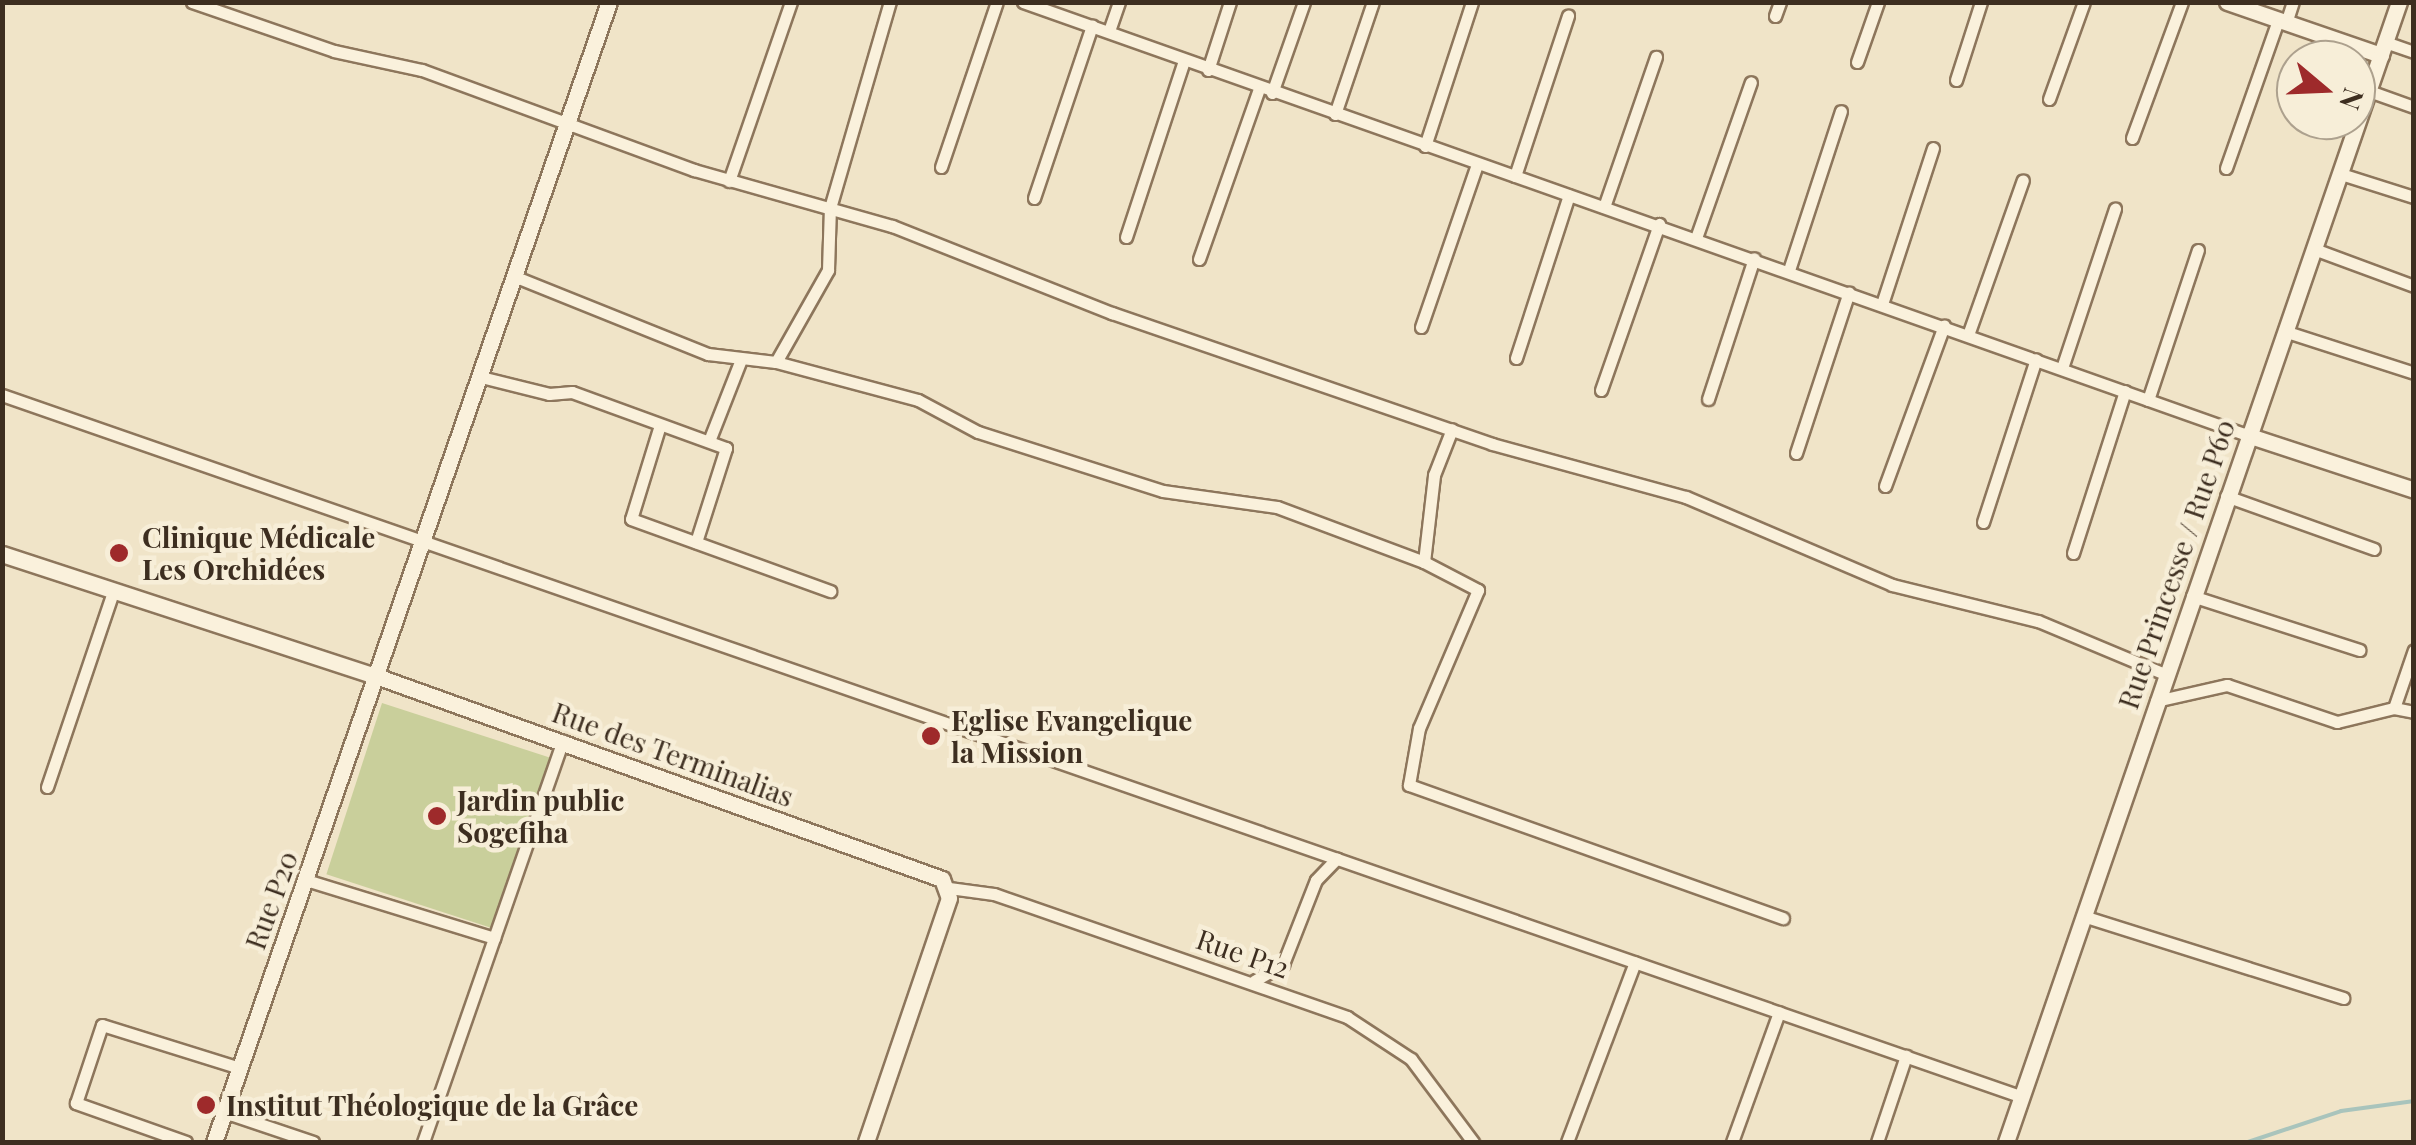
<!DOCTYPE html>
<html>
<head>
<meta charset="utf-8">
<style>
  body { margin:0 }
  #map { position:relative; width:2416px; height:1145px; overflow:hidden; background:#f0e4c8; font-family:"Playfair Display",serif }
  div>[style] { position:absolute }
  .green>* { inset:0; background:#c9cf9b; transform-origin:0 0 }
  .stream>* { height:4px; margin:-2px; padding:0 2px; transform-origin:2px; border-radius:2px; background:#a9c4bc }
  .roads { filter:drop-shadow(2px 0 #8d765c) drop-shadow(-2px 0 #8d765c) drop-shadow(0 2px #8d765c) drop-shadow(0 -2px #8d765c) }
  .street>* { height:11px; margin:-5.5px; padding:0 5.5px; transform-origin:5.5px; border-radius:5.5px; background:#faf1dc }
  .secondary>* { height:15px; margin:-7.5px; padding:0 7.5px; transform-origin:7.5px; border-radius:7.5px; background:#faf1dc }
  .dots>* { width:28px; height:28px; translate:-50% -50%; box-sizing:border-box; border:5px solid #f7eed8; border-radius:50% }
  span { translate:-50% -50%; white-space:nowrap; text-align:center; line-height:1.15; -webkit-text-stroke:9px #f7eed8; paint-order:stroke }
  .poi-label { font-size:28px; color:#3d2e20; font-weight:700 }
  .left { translate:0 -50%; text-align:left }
  .street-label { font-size:28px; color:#3d2e20 }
  .frame { position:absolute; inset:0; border:5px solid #3d2e20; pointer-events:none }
  .north { position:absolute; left:2276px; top:40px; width:100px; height:100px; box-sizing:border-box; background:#f7eed8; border:2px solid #ada18e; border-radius:50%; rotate:109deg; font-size:28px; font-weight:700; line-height:40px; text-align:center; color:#3d2e20 }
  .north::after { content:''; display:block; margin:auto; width:35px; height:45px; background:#9e2a2b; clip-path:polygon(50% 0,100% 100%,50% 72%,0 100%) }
</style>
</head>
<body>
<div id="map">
  <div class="green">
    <i style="left:382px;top:703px;width:177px;height:180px;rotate:18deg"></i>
  </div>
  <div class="stream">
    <i style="left:2248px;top:1142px;width:98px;rotate:-18.4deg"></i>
    <i style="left:2341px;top:1111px;width:74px;rotate:-7.8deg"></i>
  </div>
  <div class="roads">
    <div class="street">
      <i style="left:192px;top:2px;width:150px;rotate:19deg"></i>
      <i style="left:334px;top:51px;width:90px;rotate:12.2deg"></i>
      <i style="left:422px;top:70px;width:290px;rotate:20.2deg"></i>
      <i style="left:694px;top:170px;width:206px;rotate:15.8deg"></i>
      <i style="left:892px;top:226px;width:237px;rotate:21.6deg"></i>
      <i style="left:1112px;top:313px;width:402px;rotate:19deg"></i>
      <i style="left:1492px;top:444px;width:201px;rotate:15.3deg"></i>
      <i style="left:1686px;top:497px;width:224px;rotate:23.1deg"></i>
      <i style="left:1892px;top:585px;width:150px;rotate:13.9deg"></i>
      <i style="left:2038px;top:621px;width:138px;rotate:22.7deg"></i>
      <i style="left:1023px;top:2px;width:1298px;rotate:19.48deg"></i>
      <i style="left:1775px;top:16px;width:15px;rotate:-70deg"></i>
      <i style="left:2286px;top:23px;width:22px;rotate:-72deg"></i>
      <i style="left:1109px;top:31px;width:31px;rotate:-71deg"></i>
      <i style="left:2385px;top:42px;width:31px;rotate:19deg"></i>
      <i style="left:1857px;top:62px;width:64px;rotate:-70.7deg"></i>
      <i style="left:1208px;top:70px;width:71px;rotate:-72.1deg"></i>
      <i style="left:1956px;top:80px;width:82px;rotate:-72.2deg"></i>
      <i style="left:2369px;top:91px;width:48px;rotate:19.6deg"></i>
      <i style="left:1272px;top:93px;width:96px;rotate:-70.6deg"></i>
      <i style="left:2049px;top:99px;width:103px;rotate:-70.2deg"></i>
      <i style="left:1335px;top:114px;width:118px;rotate:-71.3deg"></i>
      <i style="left:2132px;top:138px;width:145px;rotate:-69.8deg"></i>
      <i style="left:1425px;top:146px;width:151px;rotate:-71.9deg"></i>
      <i style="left:941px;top:167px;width:174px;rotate:-71.3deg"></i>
      <i style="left:2226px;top:168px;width:157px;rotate:-70.6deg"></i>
      <i style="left:2341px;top:174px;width:77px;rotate:17.5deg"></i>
      <i style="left:1515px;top:176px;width:169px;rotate:-71.7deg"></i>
      <i style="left:729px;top:181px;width:189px;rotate:-70.9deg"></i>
      <i style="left:1034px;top:198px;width:182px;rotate:-71.4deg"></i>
      <i style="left:1604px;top:207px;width:159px;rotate:-70.9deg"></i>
      <i style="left:1126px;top:237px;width:185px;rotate:-71.8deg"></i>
      <i style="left:1696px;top:238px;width:165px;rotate:-70.6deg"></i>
      <i style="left:2314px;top:249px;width:107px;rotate:20.3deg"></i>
      <i style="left:1199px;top:259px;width:180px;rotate:-70.6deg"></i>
      <i style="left:1789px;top:270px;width:167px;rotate:-71.9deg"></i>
      <i style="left:516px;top:277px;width:207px;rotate:21.9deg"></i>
      <i style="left:708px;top:354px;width:68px;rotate:6.7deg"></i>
      <i style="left:776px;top:362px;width:147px;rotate:15deg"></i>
      <i style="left:918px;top:400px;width:68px;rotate:28.1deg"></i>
      <i style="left:978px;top:432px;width:194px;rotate:17.7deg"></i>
      <i style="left:1163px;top:491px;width:115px;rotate:8deg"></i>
      <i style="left:1277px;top:507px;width:157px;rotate:20.5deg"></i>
      <i style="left:1424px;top:562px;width:61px;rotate:27.4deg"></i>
      <i style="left:1478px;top:590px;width:150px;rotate:113.1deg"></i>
      <i style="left:1419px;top:728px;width:58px;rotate:100deg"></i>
      <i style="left:1409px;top:785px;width:397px;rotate:19.6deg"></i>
      <i style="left:1882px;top:304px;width:164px;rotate:-71.9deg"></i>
      <i style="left:1421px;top:327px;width:172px;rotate:-71deg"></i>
      <i style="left:2284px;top:331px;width:137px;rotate:17.9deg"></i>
      <i style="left:1968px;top:335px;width:164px;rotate:-70.5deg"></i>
      <i style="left:1516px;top:358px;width:171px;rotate:-72deg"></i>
      <i style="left:776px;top:362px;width:106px;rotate:-60.5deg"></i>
      <i style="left:828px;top:270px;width:62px;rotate:-88.2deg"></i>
      <i style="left:830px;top:208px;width:215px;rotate:-73.8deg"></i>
      <i style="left:2062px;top:368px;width:168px;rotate:-71.6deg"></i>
      <i style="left:481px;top:377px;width:70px;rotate:14deg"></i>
      <i style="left:549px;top:394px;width:23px;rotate:-5deg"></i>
      <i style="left:572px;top:392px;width:164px;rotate:20deg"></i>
      <i style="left:726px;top:448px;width:99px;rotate:107.7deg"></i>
      <i style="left:1601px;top:390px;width:176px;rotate:-70.7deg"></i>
      <i style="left:2px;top:395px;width:2136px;rotate:19.16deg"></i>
      <i style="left:1708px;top:399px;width:148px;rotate:-71.9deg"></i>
      <i style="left:2148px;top:400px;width:158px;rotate:-71.6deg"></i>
      <i style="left:660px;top:425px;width:98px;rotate:107.1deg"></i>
      <i style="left:631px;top:519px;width:212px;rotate:19.9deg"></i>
      <i style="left:709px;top:441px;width:85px;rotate:-68.6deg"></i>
      <i style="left:1796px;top:453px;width:169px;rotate:-71.8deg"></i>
      <i style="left:1885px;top:486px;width:171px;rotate:-69.8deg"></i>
      <i style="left:2226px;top:496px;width:157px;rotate:19.7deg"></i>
      <i style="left:1983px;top:522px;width:171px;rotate:-72deg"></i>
      <i style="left:2073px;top:553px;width:170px;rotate:-72.2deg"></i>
      <i style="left:1424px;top:562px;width:88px;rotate:-83.4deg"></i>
      <i style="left:1434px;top:475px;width:49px;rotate:-68.6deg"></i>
      <i style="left:2192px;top:596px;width:176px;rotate:17.9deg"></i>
      <i style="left:2156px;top:701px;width:73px;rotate:-12.7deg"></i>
      <i style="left:2227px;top:685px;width:116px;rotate:18.6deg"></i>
      <i style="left:2337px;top:722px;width:59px;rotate:-13.8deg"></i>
      <i style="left:2394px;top:708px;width:20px;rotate:11deg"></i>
      <i style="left:2394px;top:708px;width:61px;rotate:-71deg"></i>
      <i style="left:47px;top:787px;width:206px;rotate:-71.3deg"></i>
      <i style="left:306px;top:880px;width:197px;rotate:17.1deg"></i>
      <i style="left:949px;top:888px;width:45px;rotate:7.6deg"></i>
      <i style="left:994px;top:894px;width:374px;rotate:19.2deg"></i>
      <i style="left:1347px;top:1017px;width:77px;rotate:33.3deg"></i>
      <i style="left:1411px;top:1059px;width:104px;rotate:53.2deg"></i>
      <i style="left:2083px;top:916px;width:273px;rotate:17.5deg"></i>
      <i style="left:1254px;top:981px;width:34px;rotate:-30deg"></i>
      <i style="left:1283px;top:964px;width:90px;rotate:-68.6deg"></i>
      <i style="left:1316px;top:880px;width:30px;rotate:-46deg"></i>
      <i style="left:224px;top:1112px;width:94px;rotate:18.6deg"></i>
      <i style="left:186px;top:1142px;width:117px;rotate:-160.5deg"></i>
      <i style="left:76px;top:1103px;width:82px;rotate:-71.6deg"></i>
      <i style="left:102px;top:1025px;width:141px;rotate:17.3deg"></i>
      <i style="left:423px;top:1142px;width:425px;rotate:-70.8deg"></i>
      <i style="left:1567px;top:1142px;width:192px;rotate:-69.3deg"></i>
      <i style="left:1732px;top:1142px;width:138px;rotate:-70.1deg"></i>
      <i style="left:1877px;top:1142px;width:91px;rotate:-71.4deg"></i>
    </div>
    <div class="secondary">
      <i style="left:2227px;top:2px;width:163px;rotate:19deg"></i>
      <i style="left:2247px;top:435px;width:176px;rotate:18.2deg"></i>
      <i style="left:2px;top:554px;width:393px;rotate:18.1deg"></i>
      <i style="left:376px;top:676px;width:601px;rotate:19.73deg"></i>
      <i style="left:942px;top:879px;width:20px;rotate:70deg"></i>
      <i style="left:949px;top:898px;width:258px;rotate:108.8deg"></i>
      <i style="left:214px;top:1142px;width:1206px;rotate:-70.89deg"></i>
      <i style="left:2006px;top:1142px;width:1206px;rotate:-70.98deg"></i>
    </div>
  </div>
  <div class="dots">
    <i style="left:119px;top:553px;background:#9e2a2b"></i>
    <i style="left:931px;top:736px;background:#9e2a2b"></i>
    <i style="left:437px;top:816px;background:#9e2a2b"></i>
    <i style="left:206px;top:1105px;background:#9e2a2b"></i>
  </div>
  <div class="poi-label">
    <span class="left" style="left:142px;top:553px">Clinique Médicale<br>Les Orchidées</span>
    <span class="left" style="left:951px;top:736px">Eglise Evangelique<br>la Mission</span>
    <span class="left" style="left:457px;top:816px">Jardin public<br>Sogefiha</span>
    <span class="left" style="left:226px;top:1105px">Institut Théologique de la Grâce</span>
  </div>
  <div class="street-label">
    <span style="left:2176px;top:564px;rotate:-71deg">Rue Princesse / Rue P60</span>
    <span style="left:673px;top:754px;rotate:20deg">Rue des Terminalias</span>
    <span style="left:271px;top:900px;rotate:-70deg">Rue P20</span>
    <span style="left:1243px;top:953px;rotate:19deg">Rue P12</span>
  </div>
  <div class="frame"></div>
  <div class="north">N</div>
</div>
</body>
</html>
